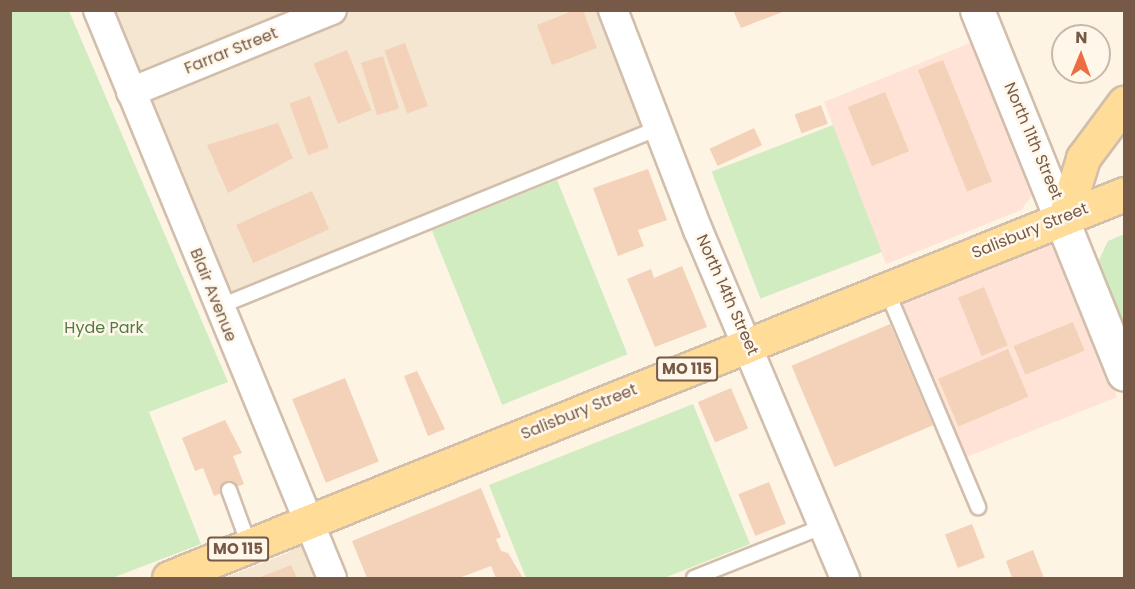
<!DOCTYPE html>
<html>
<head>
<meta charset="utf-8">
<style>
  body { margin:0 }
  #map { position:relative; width:1135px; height:589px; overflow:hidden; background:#fdf4e3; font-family:Poppins,sans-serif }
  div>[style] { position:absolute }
  .residential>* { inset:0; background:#f5e6d1 }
  .commercial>* { inset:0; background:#fee3d6 }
  .green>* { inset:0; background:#d1ecc0; transform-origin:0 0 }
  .building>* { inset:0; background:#f4d2b9; transform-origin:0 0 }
  .roads { filter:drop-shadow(2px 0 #d1beab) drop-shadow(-2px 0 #d1beab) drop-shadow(0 2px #d1beab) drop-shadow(0 -2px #d1beab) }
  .service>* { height:14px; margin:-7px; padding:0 7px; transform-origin:7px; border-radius:7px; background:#fff }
  .minor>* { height:28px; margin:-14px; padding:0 14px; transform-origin:14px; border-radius:14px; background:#fff }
  .secondary>* { height:33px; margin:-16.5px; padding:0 16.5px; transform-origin:16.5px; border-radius:16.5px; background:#fff }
  .primary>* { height:33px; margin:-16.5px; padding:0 16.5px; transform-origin:16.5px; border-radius:16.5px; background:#ffdc98 }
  span { translate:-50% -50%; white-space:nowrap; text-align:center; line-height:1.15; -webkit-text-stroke:5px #fff7ea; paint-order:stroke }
  .shield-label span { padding:2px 4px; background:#fff7ea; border:2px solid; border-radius:4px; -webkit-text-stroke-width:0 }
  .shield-label { font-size:15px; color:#765a47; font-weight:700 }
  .street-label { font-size:16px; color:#765a47 }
  .park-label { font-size:16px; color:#4f7d3f }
  .frame { position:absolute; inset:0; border:12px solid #765a47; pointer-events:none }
  .north { position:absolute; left:1051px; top:24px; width:60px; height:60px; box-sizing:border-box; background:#fff7ea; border:2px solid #c8b8a9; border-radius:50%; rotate:1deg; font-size:16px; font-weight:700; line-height:24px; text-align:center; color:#765a47 }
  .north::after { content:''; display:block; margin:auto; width:21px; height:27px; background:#ed6d42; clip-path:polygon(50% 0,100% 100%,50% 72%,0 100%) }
</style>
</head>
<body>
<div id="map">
  <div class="residential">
    <i style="clip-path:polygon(100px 11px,613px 11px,661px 127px,218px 307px)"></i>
    <i style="clip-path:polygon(309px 521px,332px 578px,224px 578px,290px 552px)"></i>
  </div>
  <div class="commercial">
    <i style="clip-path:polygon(970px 43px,1030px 183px,1031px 197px,1021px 210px,886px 264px,824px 102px)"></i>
    <i style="clip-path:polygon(1045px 244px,1053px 245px,1060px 258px,1117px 397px,964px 458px,899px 302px)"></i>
  </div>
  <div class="green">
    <i style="clip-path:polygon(10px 11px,69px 11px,228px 382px,149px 412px,201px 544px,112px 578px,11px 578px)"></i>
    <i style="left:833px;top:125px;width:136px;height:130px;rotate:69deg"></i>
    <i style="left:557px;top:180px;width:188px;height:135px;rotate:68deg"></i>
    <i style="clip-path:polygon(1124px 234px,1124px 327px,1099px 260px,1108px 241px)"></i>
    <i style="clip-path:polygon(693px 404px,750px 544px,664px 578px,526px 578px,489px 485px)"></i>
  </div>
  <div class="building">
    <i style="clip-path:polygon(575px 10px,583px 10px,597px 48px,552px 65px,537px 25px)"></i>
    <i style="clip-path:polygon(733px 10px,785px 10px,785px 11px,741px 28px)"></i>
    <i style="left:405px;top:43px;width:67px;height:22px;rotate:70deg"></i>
    <i style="left:347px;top:50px;width:65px;height:36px;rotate:68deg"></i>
    <i style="left:383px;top:56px;width:55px;height:23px;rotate:73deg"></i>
    <i style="left:943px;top:60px;width:131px;height:27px;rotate:68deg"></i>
    <i style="left:885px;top:92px;width:64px;height:40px;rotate:68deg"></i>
    <i style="left:310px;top:96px;width:55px;height:22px;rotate:70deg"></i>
    <i style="left:821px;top:105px;width:20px;height:28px;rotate:70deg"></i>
    <i style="clip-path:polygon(278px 123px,293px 158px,228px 193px,207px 145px)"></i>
    <i style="left:754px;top:128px;width:19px;height:49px;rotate:65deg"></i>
    <i style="clip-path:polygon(648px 169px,667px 220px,638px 230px,644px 246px,618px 256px,593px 188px)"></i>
    <i style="left:312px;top:191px;width:42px;height:83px;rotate:66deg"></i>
    <i style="clip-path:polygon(682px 266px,707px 327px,655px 347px,627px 279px,651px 269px,654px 278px)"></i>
    <i style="left:984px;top:287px;width:63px;height:28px;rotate:68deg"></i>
    <i style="left:1073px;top:322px;width:31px;height:64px;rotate:68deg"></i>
    <i style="left:890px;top:324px;width:110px;height:107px;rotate:67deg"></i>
    <i style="left:1008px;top:349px;width:52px;height:76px;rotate:67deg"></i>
    <i style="clip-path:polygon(417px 371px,445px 429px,428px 436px,404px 376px)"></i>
    <i style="left:345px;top:378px;width:90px;height:57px;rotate:68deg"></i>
    <i style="left:731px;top:388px;width:44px;height:36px;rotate:67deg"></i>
    <i style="clip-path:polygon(225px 420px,242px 453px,233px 456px,244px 484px,214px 496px,203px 468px,195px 471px,182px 438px)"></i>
    <i style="left:769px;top:482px;width:45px;height:33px;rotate:68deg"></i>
    <i style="clip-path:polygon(481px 488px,501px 537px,496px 539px,501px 551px,508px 553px,523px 578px,496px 578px,491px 566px,459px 578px,367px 578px,352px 541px)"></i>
    <i style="left:972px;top:524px;width:36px;height:29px;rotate:69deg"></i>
    <i style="clip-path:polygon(1033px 550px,1044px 578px,1012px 578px,1006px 561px)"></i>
    <i style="clip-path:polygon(291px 565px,297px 578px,258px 578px)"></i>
  </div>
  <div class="roads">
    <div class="service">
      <i style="left:886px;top:289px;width:237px;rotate:67.1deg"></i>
      <i style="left:218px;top:307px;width:478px;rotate:-22.1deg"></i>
      <i style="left:229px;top:490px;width:59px;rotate:70deg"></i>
      <i style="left:694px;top:578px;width:140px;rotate:-21.8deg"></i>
    </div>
    <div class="minor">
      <i style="left:98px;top:10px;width:614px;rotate:67.61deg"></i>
      <i style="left:613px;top:10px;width:236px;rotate:68.9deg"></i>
      <i style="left:698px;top:230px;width:378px;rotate:67.1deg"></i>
      <i style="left:131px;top:92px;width:217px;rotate:-22.2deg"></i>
    </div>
    <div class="secondary">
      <i style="left:977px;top:10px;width:392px;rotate:68deg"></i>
    </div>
    <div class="primary">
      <i style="left:1065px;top:217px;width:62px;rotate:-73deg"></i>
      <i style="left:1083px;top:158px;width:69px;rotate:-53.3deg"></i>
      <i style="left:169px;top:578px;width:1029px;rotate:-21.9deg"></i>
    </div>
  </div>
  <div class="shield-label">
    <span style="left:687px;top:369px">MO 115</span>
    <span style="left:238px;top:549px">MO 115</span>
  </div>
  <div class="street-label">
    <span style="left:231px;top:51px;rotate:-22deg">Farrar Street</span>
    <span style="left:1033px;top:141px;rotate:67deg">North 11th Street</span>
    <span style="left:1030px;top:231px;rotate:-22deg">Salisbury Street</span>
    <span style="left:213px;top:295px;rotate:68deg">Blair Avenue</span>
    <span style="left:727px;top:295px;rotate:66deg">North 14th Street</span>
    <span style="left:579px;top:412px;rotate:-22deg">Salisbury Street</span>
  </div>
  <div class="park-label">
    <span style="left:104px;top:328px">Hyde Park</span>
  </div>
  <div class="frame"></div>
  <div class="north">N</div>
</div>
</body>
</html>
